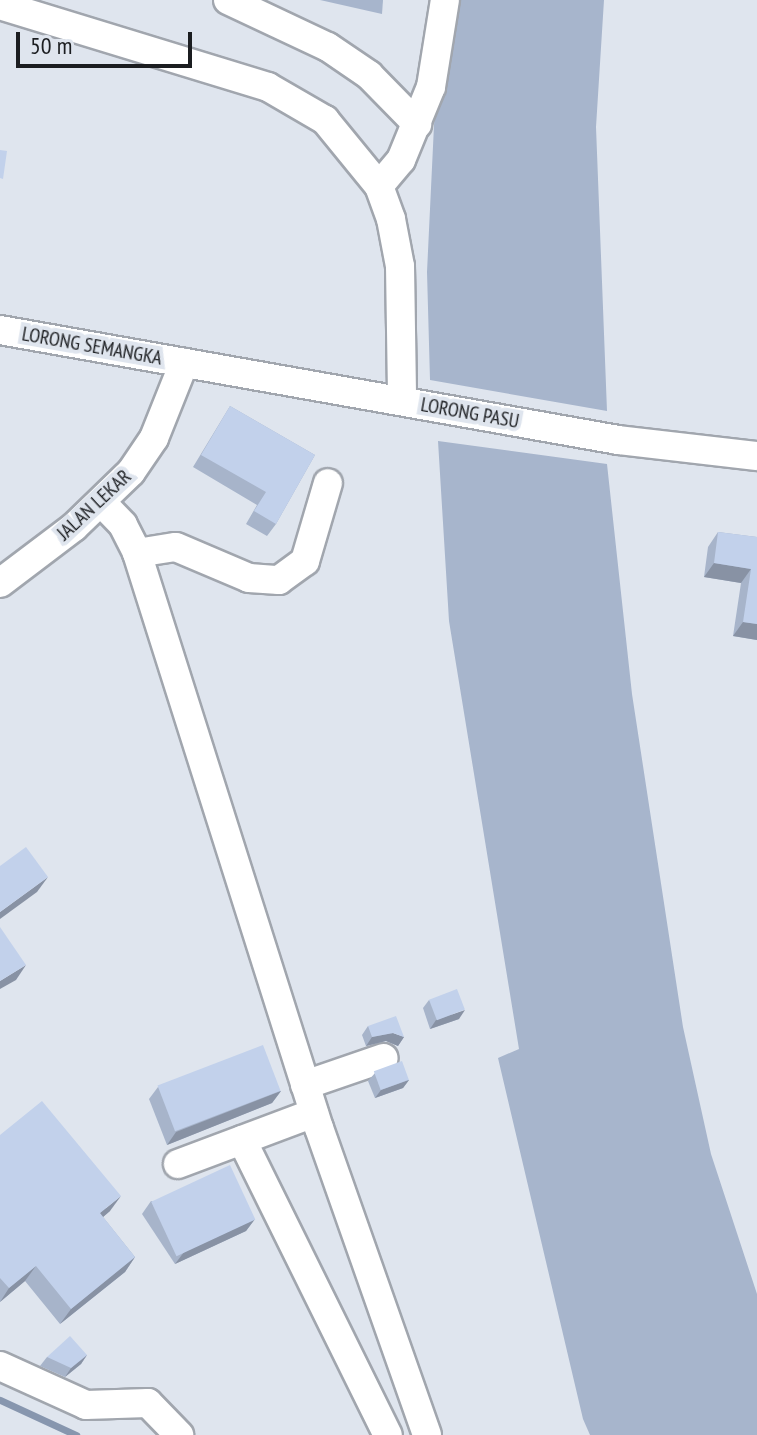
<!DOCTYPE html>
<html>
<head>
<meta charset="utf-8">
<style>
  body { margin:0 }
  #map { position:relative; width:757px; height:1435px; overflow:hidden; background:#dfe5ee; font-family:"PT Sans Narrow",sans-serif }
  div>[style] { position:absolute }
  .green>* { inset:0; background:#a7b5cc }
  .stream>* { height:7px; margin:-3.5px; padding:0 3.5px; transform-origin:3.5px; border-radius:3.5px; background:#8796ae }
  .roads { filter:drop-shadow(2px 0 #a1a6ae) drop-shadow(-2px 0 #a1a6ae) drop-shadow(0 2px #a1a6ae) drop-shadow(0 -2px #a1a6ae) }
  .minor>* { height:28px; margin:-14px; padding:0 14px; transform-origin:14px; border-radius:14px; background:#fff }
  .wall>* { inset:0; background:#a7b4ca }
  .shaded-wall>* { inset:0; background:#8892a4 }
  .building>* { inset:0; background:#c2d1eb; transform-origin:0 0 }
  span { translate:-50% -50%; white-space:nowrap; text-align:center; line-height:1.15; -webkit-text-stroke:8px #dfe5ee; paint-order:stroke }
  .street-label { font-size:20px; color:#1b1d20 }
  .scale { position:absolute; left:16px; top:32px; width:176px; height:36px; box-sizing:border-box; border:4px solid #1b1d20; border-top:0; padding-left:10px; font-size:24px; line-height:28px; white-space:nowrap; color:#1b1d20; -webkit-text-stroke:6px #dfe5ee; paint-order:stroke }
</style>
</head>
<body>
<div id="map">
  <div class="green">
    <i style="clip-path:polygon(320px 0,383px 0,382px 14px)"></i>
    <i style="clip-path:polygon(440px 0,604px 0,596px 127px,607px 411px,430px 380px,427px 272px)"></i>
    <i style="clip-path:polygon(438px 441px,607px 464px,632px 694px,683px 1027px,711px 1154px,757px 1294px,757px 1435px,590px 1435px,583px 1419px,498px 1058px,519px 1049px,449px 621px)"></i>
  </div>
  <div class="stream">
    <i style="left:0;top:1400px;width:84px;rotate:24.7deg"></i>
  </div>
  <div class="roads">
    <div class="minor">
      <i style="left:228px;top:0;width:110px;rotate:25.2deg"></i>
      <i style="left:328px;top:47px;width:50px;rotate:34.3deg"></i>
      <i style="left:369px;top:75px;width:69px;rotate:45.6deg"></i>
      <i style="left:0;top:5px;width:280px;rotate:17deg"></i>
      <i style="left:268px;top:87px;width:66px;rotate:30.1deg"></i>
      <i style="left:325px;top:120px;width:85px;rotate:50.7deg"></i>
      <i style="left:379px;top:186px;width:35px;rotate:70deg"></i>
      <i style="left:391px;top:219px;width:48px;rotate:79.2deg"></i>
      <i style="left:400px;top:266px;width:134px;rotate:89.1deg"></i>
      <i style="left:379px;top:186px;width:34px;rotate:-50deg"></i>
      <i style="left:401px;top:160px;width:79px;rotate:-67.7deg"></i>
      <i style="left:431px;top:87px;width:88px;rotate:-80.9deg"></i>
      <i style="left:0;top:330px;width:628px;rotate:10.09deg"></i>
      <i style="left:618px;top:440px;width:140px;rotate:6.6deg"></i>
      <i style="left:102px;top:503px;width:30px;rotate:46deg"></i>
      <i style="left:123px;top:525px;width:31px;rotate:63deg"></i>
      <i style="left:137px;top:553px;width:603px;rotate:72.44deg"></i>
      <i style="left:319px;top:1128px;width:325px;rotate:70.6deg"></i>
      <i style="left:137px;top:553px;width:39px;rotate:-9deg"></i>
      <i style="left:176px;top:547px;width:79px;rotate:23deg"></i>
      <i style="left:249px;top:578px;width:30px;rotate:4deg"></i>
      <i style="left:279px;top:580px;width:32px;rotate:-36deg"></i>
      <i style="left:305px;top:561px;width:81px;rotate:-73.6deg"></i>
      <i style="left:0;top:583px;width:93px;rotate:-37.1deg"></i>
      <i style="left:74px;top:527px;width:79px;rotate:-44deg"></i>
      <i style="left:131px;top:472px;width:41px;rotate:-55.9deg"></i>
      <i style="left:154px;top:438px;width:81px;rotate:-68.2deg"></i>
      <i style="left:305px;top:1085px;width:83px;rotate:-18.9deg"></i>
      <i style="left:242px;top:1140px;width:329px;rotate:63.7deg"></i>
      <i style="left:178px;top:1164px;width:145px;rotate:-20.6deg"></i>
      <i style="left:0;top:1366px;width:94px;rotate:24.4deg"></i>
      <i style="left:86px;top:1405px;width:62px;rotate:-1.8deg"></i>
      <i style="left:148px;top:1403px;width:45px;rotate:45.9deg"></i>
    </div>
  </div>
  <div class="wall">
    <i style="clip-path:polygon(230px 406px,315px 455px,276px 524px,267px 536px,246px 524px,257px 505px,193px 467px)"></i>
    <i style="clip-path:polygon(718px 532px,757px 537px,757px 640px,733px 636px,741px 583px,704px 577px,708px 547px)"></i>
    <i style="clip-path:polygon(429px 1000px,459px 1019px,430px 1029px,423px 1008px)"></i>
    <i style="clip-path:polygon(368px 1026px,404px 1037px,398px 1046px,386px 1041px,366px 1046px,362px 1035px)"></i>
    <i style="clip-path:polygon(375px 1073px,409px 1080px,403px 1088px,375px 1098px,368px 1081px)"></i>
    <i style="clip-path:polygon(158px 1087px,281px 1091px,272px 1103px,167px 1145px,149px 1099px)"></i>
    <i style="clip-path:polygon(0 1135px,110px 1211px,103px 1217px,135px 1257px,125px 1272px,60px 1324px,25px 1281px,0 1302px)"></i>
    <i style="clip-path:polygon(151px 1201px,255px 1219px,246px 1231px,175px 1264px,142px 1214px)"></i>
    <i style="clip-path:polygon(87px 1355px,81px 1364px,65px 1377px,40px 1366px,47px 1357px)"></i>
  </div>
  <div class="shaded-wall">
    <i style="clip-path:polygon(714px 563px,751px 569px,741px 583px,704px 577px)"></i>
    <i style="clip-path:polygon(743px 622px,757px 624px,757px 640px,733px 636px)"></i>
    <i style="clip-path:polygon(48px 877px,37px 892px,0 919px,0 912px)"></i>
    <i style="clip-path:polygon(26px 965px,16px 980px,0 989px,0 981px)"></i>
    <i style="clip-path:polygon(465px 1010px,459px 1019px,430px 1029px,436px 1020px)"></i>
    <i style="clip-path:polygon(393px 1033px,404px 1037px,398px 1046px,386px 1041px,366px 1046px,372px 1037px)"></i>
    <i style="clip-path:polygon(409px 1080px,403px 1088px,375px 1098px,381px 1090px)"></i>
    <i style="clip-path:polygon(281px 1091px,272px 1103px,167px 1145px,176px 1132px)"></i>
    <i style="clip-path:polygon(121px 1196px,110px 1211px,89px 1229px,100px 1213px)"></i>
    <i style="clip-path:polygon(255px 1219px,246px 1231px,175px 1264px,184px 1252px)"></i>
    <i style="clip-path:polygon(135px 1257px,125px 1272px,60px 1324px,71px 1309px)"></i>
    <i style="clip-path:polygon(36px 1266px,25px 1281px,0 1302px,9px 1288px)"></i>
    <i style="clip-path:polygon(87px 1355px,81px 1364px,65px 1377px,71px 1368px)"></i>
  </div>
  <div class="building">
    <i style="clip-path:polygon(0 150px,7px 151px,3px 179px,0 178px)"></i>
    <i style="clip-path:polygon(230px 406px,315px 455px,276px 524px,254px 511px,266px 492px,201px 455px)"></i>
    <i style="clip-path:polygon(718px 532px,757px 537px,757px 624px,743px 622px,751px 569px,714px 563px)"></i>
    <i style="clip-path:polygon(26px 847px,48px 877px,0 912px,0 866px)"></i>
    <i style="clip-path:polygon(0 927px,26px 965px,0 981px)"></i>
    <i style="left:457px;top:989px;width:22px;height:30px;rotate:69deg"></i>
    <i style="clip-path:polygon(396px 1016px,404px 1037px,393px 1033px,372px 1037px,368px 1026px)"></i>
    <i style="left:263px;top:1045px;width:49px;height:113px;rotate:69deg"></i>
    <i style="left:402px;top:1061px;width:20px;height:30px;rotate:70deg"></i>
    <i style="clip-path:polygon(42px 1101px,121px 1196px,100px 1213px,135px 1257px,71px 1309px,36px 1266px,9px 1288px,0 1278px,0 1135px)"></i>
    <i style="left:230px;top:1165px;width:60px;height:87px;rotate:65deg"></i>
    <i style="clip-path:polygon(70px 1336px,87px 1355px,71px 1368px,47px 1357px)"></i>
  </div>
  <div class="street-label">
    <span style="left:92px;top:346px;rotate:10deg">LORONG SEMANGKA</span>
    <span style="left:470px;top:413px;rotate:10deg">LORONG PASU</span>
    <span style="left:94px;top:505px;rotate:-43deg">JALAN LEKAR</span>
  </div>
  <div class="scale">50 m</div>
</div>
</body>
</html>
